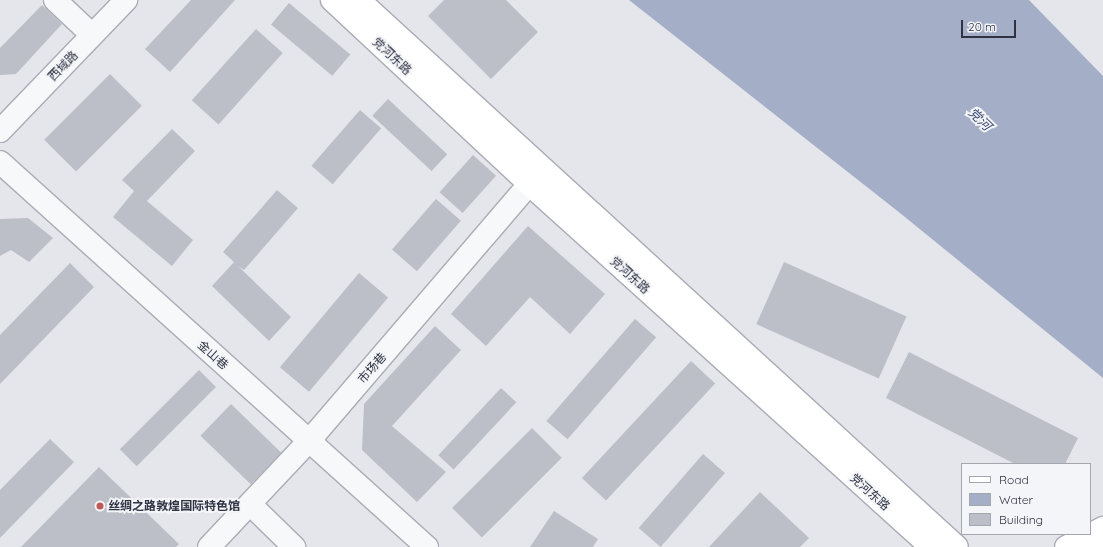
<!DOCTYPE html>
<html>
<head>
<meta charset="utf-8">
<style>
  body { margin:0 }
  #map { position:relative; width:1103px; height:547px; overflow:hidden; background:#e5e6eb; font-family:Quicksand,"Noto Sans SC",sans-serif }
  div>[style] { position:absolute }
  .water>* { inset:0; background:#a4afc7 }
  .building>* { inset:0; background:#bcbfc7; transform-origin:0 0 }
  .roads { filter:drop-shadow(1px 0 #aaacb5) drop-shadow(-1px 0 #aaacb5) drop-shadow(0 1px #aaacb5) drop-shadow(0 -1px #aaacb5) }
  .minor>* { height:22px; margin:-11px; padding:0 11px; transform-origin:11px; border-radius:11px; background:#f7f8fa }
  .major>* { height:22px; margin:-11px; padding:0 11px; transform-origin:11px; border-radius:11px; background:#fff }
  .highway>* { height:22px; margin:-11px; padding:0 11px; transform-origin:11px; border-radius:11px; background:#fff }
  .dots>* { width:11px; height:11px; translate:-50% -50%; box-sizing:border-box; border:2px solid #f4f5f8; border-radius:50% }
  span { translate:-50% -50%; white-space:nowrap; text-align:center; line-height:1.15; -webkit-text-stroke:4px #f4f5f8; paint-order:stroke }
  .street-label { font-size:12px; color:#2e3242 }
  .poi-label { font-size:12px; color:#2e3242; font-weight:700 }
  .left { translate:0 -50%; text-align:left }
  .water-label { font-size:13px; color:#3b4b72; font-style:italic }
  .legend { position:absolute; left:961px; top:463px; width:130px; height:72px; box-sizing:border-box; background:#f4f5f8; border:1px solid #a5a7af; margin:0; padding:5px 7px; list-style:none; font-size:12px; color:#2e3242 }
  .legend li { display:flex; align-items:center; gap:8px; height:20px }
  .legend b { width:20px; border:1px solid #a5a7af }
  .scale { position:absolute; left:961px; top:20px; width:55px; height:18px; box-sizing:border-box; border:2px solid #2e3242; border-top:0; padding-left:5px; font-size:12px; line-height:14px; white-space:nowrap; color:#2e3242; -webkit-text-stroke:3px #f4f5f8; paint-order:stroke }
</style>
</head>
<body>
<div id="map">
  <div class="water">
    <i style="clip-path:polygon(629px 0,1029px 0,1103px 76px,1103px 378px,900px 213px)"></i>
  </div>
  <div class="building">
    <i style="clip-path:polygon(191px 0,235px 0,170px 72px,145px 49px)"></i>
    <i style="clip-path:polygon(444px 0,506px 0,538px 32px,491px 79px,428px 16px)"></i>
    <i style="left:289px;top:3px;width:80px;height:28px;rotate:40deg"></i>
    <i style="clip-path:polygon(42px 5px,62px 24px,16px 74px,0 75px,0 48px)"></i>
    <i style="left:256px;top:29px;width:36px;height:96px;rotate:42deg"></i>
    <i style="left:110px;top:74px;width:45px;height:93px;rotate:45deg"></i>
    <i style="left:388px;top:99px;width:81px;height:23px;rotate:43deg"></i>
    <i style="left:360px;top:110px;width:28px;height:74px;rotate:41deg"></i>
    <i style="clip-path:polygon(172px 129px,195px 151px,147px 201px,193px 240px,172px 266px,113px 217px,134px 191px,122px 180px)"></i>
    <i style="left:473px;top:155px;width:31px;height:50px;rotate:42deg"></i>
    <i style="clip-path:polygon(277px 190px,298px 208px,244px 270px,238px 266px,291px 317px,269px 341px,212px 286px,234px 262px,223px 252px)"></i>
    <i style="left:436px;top:199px;width:33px;height:67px;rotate:41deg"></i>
    <i style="clip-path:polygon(28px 218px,53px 238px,29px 262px,11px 250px,0 256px,0 219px)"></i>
    <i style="clip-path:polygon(528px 226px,605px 294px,570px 334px,530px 297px,486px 346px,451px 314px)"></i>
    <i style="left:784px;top:262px;width:134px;height:68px;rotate:24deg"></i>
    <i style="clip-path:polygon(70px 263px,94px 287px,0 384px,0 335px)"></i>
    <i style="left:359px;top:273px;width:38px;height:123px;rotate:40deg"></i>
    <i style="left:635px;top:319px;width:28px;height:135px;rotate:41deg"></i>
    <i style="clip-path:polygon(435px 326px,461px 350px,392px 426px,446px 472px,417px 502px,362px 450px,364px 404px)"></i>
    <i style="clip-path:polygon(909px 352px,1078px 438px,1065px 464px,1015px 464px,886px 398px)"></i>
    <i style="left:691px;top:361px;width:33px;height:160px;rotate:43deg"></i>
    <i style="left:199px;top:370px;width:24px;height:112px;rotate:45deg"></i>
    <i style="left:501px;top:388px;width:21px;height:92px;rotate:43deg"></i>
    <i style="left:231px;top:404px;width:70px;height:44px;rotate:44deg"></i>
    <i style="left:532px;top:428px;width:42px;height:113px;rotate:45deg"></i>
    <i style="clip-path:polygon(50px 439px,74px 462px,0 538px,0 490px)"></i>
    <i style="left:703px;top:454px;width:29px;height:98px;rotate:41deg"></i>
    <i style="clip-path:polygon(99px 467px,179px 544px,176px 547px,21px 547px)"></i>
    <i style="clip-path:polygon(760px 492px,809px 538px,800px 547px,709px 547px)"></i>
    <i style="clip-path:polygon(554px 511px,598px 539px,593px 547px,530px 547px)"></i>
  </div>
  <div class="roads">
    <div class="minor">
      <i style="left:55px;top:0;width:51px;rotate:43.4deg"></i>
      <i style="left:0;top:131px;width:182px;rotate:-46.1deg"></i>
      <i style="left:0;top:162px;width:575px;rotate:42.04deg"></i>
      <i style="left:250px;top:504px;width:62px;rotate:44.3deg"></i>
      <i style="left:209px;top:547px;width:146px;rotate:-46.7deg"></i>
      <i style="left:309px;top:441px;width:338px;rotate:-49.4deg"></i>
    </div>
    <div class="major">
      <i style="left:332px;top:0;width:270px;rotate:43deg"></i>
      <i style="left:529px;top:184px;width:542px;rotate:42.08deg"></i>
      <i style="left:359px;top:0;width:810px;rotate:42.45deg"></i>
      <i style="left:1066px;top:547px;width:42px;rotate:-27.2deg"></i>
    </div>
    <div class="highway">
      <i style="left:1097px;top:547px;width:8px;rotate:-45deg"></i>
    </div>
  </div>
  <div class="dots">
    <i style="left:100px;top:506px;background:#c35957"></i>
  </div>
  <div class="street-label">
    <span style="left:392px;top:56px;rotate:43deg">党河东路</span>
    <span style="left:63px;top:66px;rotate:-46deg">西域路</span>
    <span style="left:630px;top:275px;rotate:42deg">党河东路</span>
    <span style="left:213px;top:355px;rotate:42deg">金山巷</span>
    <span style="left:372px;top:368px;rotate:-49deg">市场巷</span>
    <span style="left:870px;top:492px;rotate:42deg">党河东路</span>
  </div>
  <div class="poi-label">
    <span class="left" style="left:108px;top:506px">丝绸之路敦煌国际特色馆</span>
  </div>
  <div class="water-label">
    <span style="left:980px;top:119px;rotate:44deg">党河</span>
  </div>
  <ul class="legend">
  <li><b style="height:5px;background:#fff"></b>Road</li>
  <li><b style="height:11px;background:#a4afc7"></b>Water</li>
  <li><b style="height:11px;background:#bcbfc7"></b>Building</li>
  </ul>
  <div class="scale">20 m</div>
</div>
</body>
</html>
